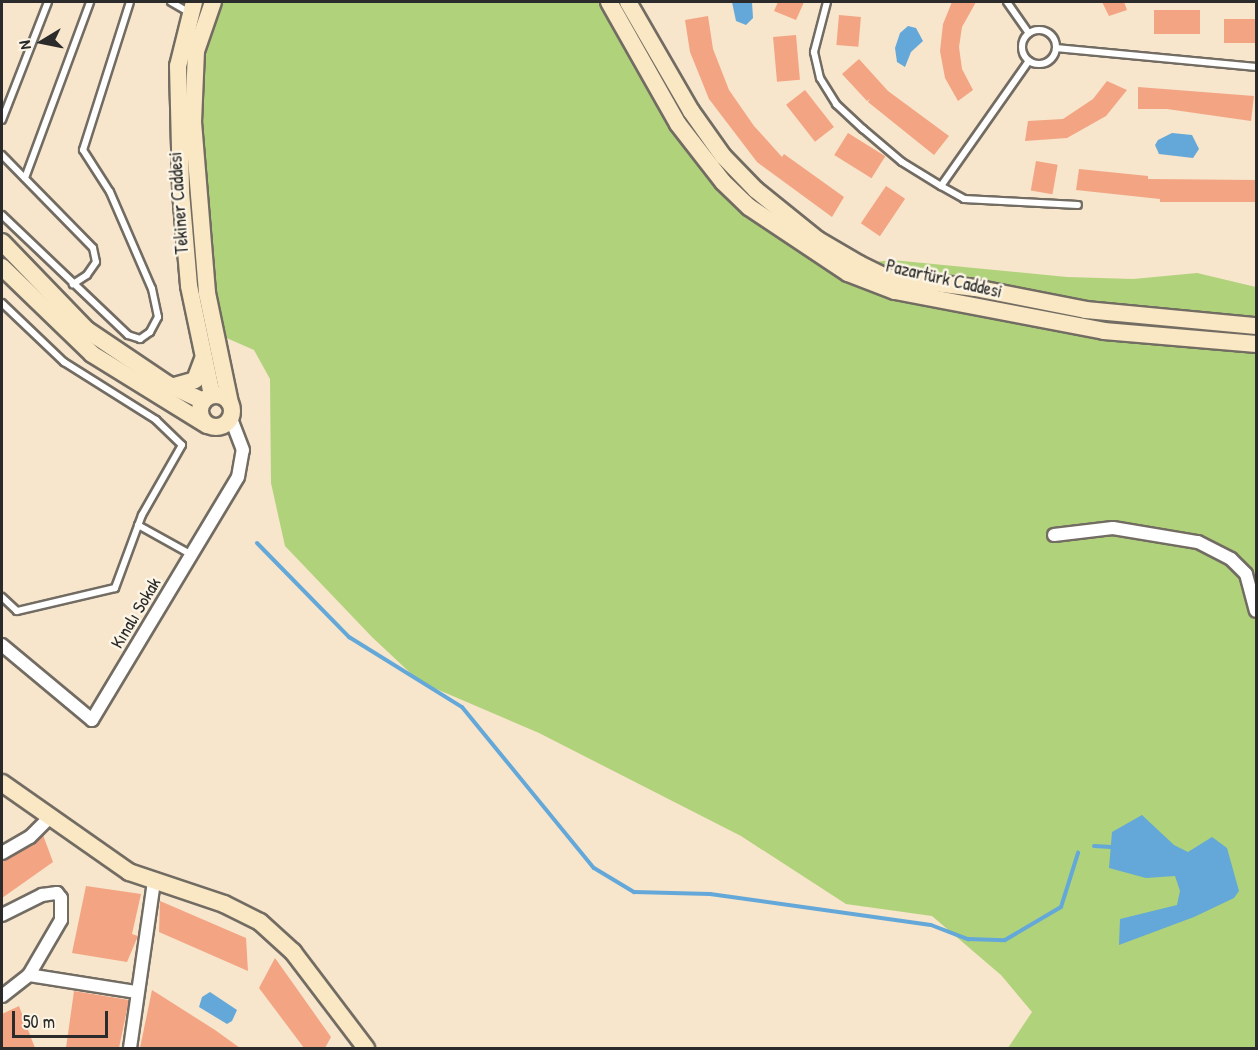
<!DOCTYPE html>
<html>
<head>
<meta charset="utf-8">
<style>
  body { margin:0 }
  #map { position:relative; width:1258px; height:1050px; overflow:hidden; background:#f7e5cc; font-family:"Patrick Hand",sans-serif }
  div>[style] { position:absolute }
  .green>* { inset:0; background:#b0d27b }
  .water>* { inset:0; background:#63a8d8 }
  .stream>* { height:4px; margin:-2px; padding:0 2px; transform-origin:2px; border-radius:2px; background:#63a8d8 }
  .building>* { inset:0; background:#f3a483; transform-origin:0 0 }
  .roads { filter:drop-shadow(2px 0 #726c63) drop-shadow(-2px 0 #726c63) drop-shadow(0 2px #726c63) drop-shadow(0 -2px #726c63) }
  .lane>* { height:6px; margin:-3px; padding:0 3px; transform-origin:3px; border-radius:3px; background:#fff }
  .lane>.ring { margin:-3px; padding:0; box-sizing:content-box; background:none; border:6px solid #fff; border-radius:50% }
  .street>* { height:12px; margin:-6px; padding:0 6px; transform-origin:6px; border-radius:6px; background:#fff }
  .secondary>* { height:16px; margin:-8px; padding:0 8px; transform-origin:8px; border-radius:8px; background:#fae7c3 }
  .secondary>.ring { margin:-8px; padding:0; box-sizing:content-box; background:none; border:16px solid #fae7c3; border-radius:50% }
  span { translate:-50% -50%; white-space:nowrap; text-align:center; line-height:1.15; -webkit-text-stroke:5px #fcf5e5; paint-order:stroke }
  .street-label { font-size:18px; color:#2b2b2b }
  .frame { position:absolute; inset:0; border:3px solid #2b2b2b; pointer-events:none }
  .north { position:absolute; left:12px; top:12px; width:60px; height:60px; -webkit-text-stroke:4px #fcf5e5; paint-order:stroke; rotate:260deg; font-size:16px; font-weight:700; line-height:24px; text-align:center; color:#2b2b2b }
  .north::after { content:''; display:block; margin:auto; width:21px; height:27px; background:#2b2b2b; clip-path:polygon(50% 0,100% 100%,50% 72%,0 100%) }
  .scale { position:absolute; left:12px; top:1011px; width:96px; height:27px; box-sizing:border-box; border:3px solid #2b2b2b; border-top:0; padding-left:8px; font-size:18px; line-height:21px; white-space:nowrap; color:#2b2b2b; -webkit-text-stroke:4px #fcf5e5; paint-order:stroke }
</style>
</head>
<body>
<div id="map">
  <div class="green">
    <i style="clip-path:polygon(207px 2px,610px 2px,683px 114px,765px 210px,859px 264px,892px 260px,1067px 277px,1133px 279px,1197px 273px,1256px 287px,1256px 571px,1249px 582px,1256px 606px,1256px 1048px,1008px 1048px,1032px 1012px,1001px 975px,932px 916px,846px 904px,741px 836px,539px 733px,420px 682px,372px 637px,285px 546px,271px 483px,270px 379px,254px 350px,206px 329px,188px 169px,182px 73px)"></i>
  </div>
  <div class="water">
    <i style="clip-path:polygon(732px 2px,752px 2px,753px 18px,746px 25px,736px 21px)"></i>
    <i style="clip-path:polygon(908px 26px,916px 28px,923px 41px,911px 52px,905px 67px,897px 62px,895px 48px,900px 33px)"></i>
    <i style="clip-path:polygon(1172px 133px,1192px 135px,1199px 149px,1193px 158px,1159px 154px,1155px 145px,1158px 140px)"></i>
    <i style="clip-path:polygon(1142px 815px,1174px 845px,1188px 852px,1212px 837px,1227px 848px,1239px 891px,1234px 898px,1194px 917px,1119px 945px,1120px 919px,1177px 905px,1180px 891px,1175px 876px,1146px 878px,1109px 868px,1112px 832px)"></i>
    <i style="clip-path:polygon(210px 992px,237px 1010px,232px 1021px,227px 1024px,199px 1007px,202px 997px)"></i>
  </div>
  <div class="stream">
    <i style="left:257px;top:543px;width:132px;rotate:45.6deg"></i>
    <i style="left:349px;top:637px;width:133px;rotate:31.8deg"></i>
    <i style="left:462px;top:707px;width:208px;rotate:50.7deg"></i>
    <i style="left:594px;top:868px;width:47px;rotate:31deg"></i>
    <i style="left:634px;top:892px;width:76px;rotate:1.5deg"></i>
    <i style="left:710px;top:894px;width:223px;rotate:8deg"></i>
    <i style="left:931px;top:925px;width:40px;rotate:21deg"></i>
    <i style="left:968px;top:939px;width:37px;rotate:2deg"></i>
    <i style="left:1005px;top:940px;width:65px;rotate:-30.5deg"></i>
    <i style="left:1061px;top:907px;width:57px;rotate:-72.5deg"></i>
    <i style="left:1094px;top:846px;width:17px;rotate:3deg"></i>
  </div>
  <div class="building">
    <i style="clip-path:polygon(778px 2px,804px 2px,796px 20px,774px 11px)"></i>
    <i style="clip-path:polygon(952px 2px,976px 2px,962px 27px,959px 47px,962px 69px,973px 90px,958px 101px,945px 78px,940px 51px,943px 24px)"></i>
    <i style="clip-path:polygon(1102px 2px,1124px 2px,1127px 10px,1109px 16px)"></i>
    <i style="left:1154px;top:10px;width:46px;height:24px"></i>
    <i style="left:839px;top:15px;width:22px;height:30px;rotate:5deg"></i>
    <i style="clip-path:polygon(708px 16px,713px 49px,729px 90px,754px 126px,782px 157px,784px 154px,844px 197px,832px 217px,757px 162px,709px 99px,690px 52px,685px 20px)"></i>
    <i style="left:1224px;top:19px;width:33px;height:24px"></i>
    <i style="left:796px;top:35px;width:45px;height:23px;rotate:85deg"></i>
    <i style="clip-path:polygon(859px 59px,888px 91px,949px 136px,934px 155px,868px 102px,870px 99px,867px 101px,842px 74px)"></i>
    <i style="clip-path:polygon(1107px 81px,1127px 90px,1106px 116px,1067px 138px,1025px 141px,1028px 121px,1063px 119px,1093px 99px)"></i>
    <i style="clip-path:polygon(1138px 87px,1254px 96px,1251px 121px,1167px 109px,1138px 109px)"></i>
    <i style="left:805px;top:90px;width:47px;height:24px;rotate:52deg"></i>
    <i style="left:848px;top:133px;width:44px;height:26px;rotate:32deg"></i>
    <i style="left:1036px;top:161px;width:22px;height:30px;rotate:10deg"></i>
    <i style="clip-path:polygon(1079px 169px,1148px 176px,1148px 179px,1257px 180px,1257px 202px,1160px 202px,1160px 199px,1076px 190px)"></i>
    <i style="left:886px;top:186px;width:23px;height:45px;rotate:34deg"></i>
    <i style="clip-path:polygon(43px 835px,53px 862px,2px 898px,2px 862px)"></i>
    <i style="clip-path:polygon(86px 886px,141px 894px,132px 934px,138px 936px,127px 962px,72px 953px)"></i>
    <i style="clip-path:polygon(160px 901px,246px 938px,248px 971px,159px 932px)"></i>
    <i style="clip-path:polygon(275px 958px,331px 1037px,325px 1048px,304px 1048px,259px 988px)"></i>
    <i style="clip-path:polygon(152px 990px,215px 1030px,240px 1048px,140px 1048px)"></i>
    <i style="clip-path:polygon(74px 991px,129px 1000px,119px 1048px,66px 1048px)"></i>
    <i style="clip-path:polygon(19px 1006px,35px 1048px,2px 1048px,2px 1014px)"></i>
  </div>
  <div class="roads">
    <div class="lane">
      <i style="left:171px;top:2px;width:22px;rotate:30deg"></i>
      <i style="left:827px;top:2px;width:52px;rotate:104.6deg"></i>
      <i style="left:814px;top:52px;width:27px;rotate:77deg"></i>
      <i style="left:820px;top:78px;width:31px;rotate:58deg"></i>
      <i style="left:836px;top:104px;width:37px;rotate:43deg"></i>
      <i style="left:863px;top:129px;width:51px;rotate:40.2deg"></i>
      <i style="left:902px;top:162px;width:46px;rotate:31.6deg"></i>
      <i style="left:941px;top:186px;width:153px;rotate:-54.9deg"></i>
      <i style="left:1007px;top:2px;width:38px;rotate:55deg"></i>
      <i class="ring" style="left:1022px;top:30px;width:28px;height:28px"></i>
      <i style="left:1056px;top:48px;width:201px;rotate:5.4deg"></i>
      <i style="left:2px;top:120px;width:127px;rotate:-68.7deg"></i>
      <i style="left:2px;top:155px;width:130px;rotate:45.6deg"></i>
      <i style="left:93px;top:248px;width:14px;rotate:78deg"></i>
      <i style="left:96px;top:262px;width:16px;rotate:125deg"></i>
      <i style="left:87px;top:275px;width:17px;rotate:147deg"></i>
      <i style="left:25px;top:178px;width:188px;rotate:-69.7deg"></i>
      <i style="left:941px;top:186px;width:26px;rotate:29deg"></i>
      <i style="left:964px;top:199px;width:114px;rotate:3deg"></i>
      <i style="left:2px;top:215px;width:174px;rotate:43.6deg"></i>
      <i style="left:128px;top:335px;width:13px;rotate:18deg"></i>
      <i style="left:140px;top:339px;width:12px;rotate:-35deg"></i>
      <i style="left:150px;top:332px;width:17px;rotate:-62deg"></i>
      <i style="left:158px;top:317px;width:29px;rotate:-102deg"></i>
      <i style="left:152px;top:289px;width:106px;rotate:-113.4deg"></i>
      <i style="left:110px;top:192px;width:50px;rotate:-122.7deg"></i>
      <i style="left:83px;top:150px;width:155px;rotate:-72.4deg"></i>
      <i style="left:2px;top:303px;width:86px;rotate:43.6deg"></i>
      <i style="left:64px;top:362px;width:109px;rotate:32.2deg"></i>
      <i style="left:156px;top:420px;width:36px;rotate:44deg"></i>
      <i style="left:182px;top:445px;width:81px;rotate:119.7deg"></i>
      <i style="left:142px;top:515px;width:78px;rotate:110.3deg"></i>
      <i style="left:115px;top:588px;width:101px;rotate:166.8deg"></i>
      <i style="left:17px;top:611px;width:21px;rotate:-137deg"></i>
      <i style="left:138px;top:525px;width:62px;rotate:29.1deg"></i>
    </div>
    <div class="street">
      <i style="left:1054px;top:535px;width:59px;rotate:-6.8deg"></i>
      <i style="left:1113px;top:528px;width:86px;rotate:9.4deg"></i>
      <i style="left:1198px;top:542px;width:37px;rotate:27deg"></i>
      <i style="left:1231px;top:559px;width:21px;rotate:45deg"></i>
      <i style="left:1246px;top:574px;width:38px;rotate:75deg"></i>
      <i style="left:2px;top:645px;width:117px;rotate:39.8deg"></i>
      <i style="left:92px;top:720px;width:283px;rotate:-59deg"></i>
      <i style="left:238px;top:477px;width:27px;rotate:-80deg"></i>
      <i style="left:243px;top:450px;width:34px;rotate:-111deg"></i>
      <i style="left:2px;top:853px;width:32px;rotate:-30deg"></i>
      <i style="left:30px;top:837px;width:28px;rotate:-45deg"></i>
      <i style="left:2px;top:915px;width:45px;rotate:-26.6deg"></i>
      <i style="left:42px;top:895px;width:15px;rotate:-8deg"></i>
      <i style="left:57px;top:893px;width:6px;rotate:51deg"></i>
      <i style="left:61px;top:898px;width:22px;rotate:90deg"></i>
      <i style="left:61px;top:920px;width:64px;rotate:120.2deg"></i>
      <i style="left:29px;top:975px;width:34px;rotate:142deg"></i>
      <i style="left:29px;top:975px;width:108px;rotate:9deg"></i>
      <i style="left:130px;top:1048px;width:168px;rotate:-81.8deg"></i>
    </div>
    <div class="secondary">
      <i style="left:194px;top:2px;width:66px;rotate:104deg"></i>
      <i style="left:178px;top:66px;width:126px;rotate:88.6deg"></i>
      <i style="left:181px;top:192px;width:94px;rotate:85.1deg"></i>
      <i style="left:189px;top:286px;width:111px;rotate:78.1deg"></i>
      <i style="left:213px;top:2px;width:52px;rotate:109.1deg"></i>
      <i style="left:196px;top:51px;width:71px;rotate:92.4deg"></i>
      <i style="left:193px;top:122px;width:172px;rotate:85.3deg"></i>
      <i style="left:207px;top:293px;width:112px;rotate:78.2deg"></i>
      <i style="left:609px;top:2px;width:140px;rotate:60.5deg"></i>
      <i style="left:678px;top:124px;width:73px;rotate:52.2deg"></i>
      <i style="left:723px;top:182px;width:36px;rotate:44deg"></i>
      <i style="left:749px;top:207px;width:119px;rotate:33.7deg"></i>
      <i style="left:848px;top:273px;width:50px;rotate:21deg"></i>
      <i style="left:895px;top:291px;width:213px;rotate:10.8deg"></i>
      <i style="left:1104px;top:331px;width:153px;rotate:4.9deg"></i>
      <i style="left:628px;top:2px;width:126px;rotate:60deg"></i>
      <i style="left:691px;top:111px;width:55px;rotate:54.6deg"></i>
      <i style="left:723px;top:156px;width:47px;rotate:45.9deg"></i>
      <i style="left:756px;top:190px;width:80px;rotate:38.9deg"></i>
      <i style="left:818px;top:240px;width:48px;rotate:30.3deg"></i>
      <i style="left:859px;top:264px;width:30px;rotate:26deg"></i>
      <i style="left:886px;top:277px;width:90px;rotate:7deg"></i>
      <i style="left:975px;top:288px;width:113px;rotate:11.2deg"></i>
      <i style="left:1086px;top:310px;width:171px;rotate:5.4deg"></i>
      <i style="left:2px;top:242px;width:122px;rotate:46deg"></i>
      <i style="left:87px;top:330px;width:97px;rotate:34deg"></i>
      <i style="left:167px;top:384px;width:40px;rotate:25deg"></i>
      <i style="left:2px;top:267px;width:125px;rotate:44deg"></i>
      <i style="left:92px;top:354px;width:135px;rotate:31.7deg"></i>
      <i style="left:171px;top:387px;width:25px;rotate:-16deg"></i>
      <i style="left:195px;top:380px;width:22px;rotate:-69deg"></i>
      <i class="ring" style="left:200px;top:395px;width:16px;height:16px"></i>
      <i style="left:2px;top:783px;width:155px;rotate:35deg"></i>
      <i style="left:129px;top:872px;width:100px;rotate:18.6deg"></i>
      <i style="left:224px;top:904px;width:40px;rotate:26.6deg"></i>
      <i style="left:260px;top:922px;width:45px;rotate:42.3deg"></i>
      <i style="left:293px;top:952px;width:121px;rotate:52.8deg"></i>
    </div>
  </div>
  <div class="street-label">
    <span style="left:179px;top:203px;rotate:-94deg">Tekiner Caddesi</span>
    <span style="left:944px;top:279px;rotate:13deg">Pazartürk Caddesi</span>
    <span style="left:136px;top:613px;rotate:-59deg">Kınalı Sokak</span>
  </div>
  <div class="frame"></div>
  <div class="north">N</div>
  <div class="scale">50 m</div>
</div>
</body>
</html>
